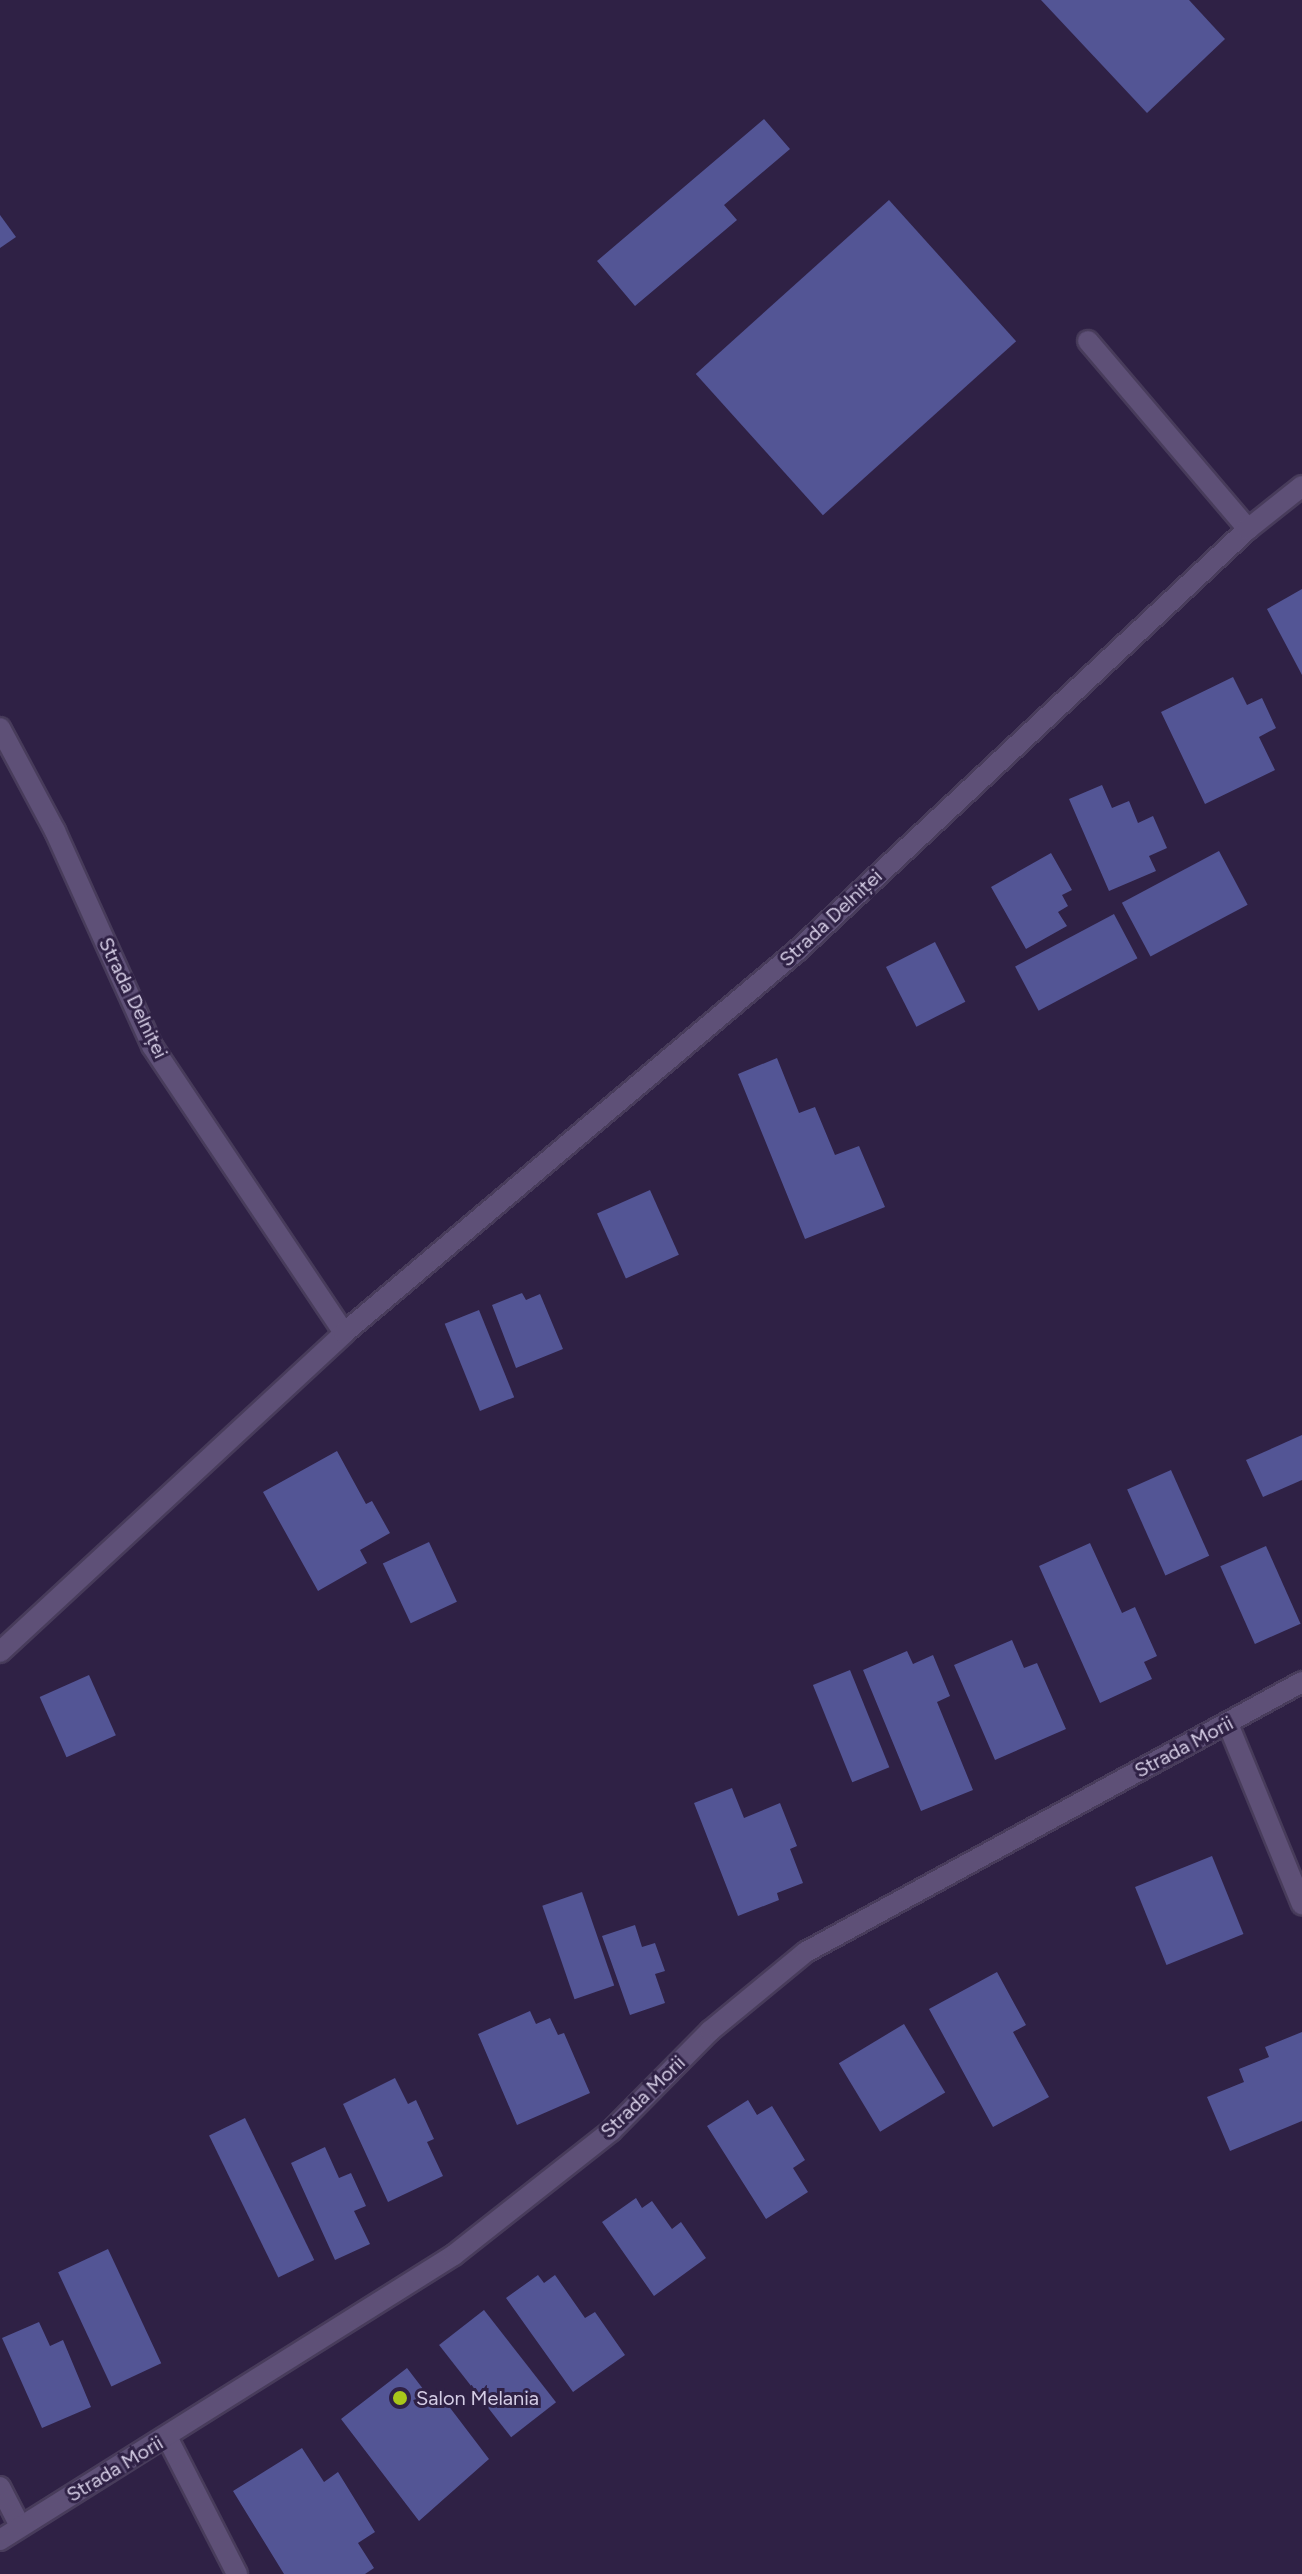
<!DOCTYPE html>
<html>
<head>
<meta charset="utf-8">
<style>
  body { margin:0 }
  #map { position:relative; width:1302px; height:2574px; overflow:hidden; background:#2f2145; font-family:Figtree,sans-serif }
  div>[style] { position:absolute }
  .building>* { inset:0; background:#535595; transform-origin:0 0 }
  .roads { filter:drop-shadow(2px 0 #483c5b) drop-shadow(-2px 0 #483c5b) drop-shadow(0 2px #483c5b) drop-shadow(0 -2px #483c5b) }
  .minor>* { height:20px; margin:-10px; padding:0 10px; transform-origin:10px; border-radius:10px; background:#5e5077 }
  .dots>* { width:22px; height:22px; translate:-50% -50%; box-sizing:border-box; border:4px solid #2f2145; border-radius:50% }
  span { translate:-50% -50%; white-space:nowrap; text-align:center; line-height:1.15; -webkit-text-stroke:6px #2f2145; paint-order:stroke }
  .street-label { font-size:20px; color:#d5cde5 }
  .poi-label { font-size:20px; color:#d5cde5 }
  .left { translate:0 -50%; text-align:left }
</style>
</head>
<body>
<div id="map">
  <div class="building">
    <i style="clip-path:polygon(1041px 0,1189px 0,1225px 39px,1147px 113px)"></i>
    <i style="clip-path:polygon(764px 119px,790px 149px,724px 205px,737px 220px,635px 306px,597px 261px)"></i>
    <i style="left:889px;top:200px;width:190px;height:260px;rotate:48deg"></i>
    <i style="clip-path:polygon(0 215px,16px 237px,0 248px)"></i>
    <i style="clip-path:polygon(1302px 589px,1302px 675px,1267px 609px)"></i>
    <i style="clip-path:polygon(1233px 677px,1247px 705px,1262px 698px,1276px 728px,1259px 737px,1275px 770px,1205px 804px,1161px 712px)"></i>
    <i style="clip-path:polygon(1102px 785px,1112px 808px,1129px 801px,1138px 823px,1153px 816px,1167px 848px,1149px 856px,1156px 871px,1109px 891px,1069px 799px)"></i>
    <i style="left:1219px;top:851px;width:61px;height:110px;rotate:62deg"></i>
    <i style="clip-path:polygon(1051px 853px,1072px 890px,1062px 895px,1068px 906px,1058px 912px,1067px 926px,1026px 949px,991px 887px)"></i>
    <i style="left:1114px;top:914px;width:50px;height:112px;rotate:62deg"></i>
    <i style="left:935px;top:942px;width:67px;height:55px;rotate:63deg"></i>
    <i style="clip-path:polygon(777px 1058px,799px 1113px,815px 1107px,835px 1155px,859px 1146px,885px 1207px,805px 1239px,738px 1074px)"></i>
    <i style="left:650px;top:1190px;width:71px;height:58px;rotate:66deg"></i>
    <i style="clip-path:polygon(522px 1293px,526px 1300px,540px 1294px,563px 1349px,516px 1368px,492px 1305px)"></i>
    <i style="left:479px;top:1310px;width:94px;height:37px;rotate:68deg"></i>
    <i style="clip-path:polygon(1302px 1435px,1302px 1480px,1263px 1497px,1246px 1460px)"></i>
    <i style="clip-path:polygon(337px 1451px,366px 1504px,372px 1501px,390px 1533px,360px 1550px,367px 1563px,318px 1591px,263px 1492px)"></i>
    <i style="left:1171px;top:1470px;width:94px;height:48px;rotate:66deg"></i>
    <i style="left:429px;top:1542px;width:66px;height:51px;rotate:65deg"></i>
    <i style="clip-path:polygon(1090px 1543px,1122px 1613px,1135px 1607px,1157px 1656px,1144px 1662px,1152px 1679px,1100px 1703px,1039px 1566px)"></i>
    <i style="left:1266px;top:1546px;width:85px;height:50px;rotate:66deg"></i>
    <i style="clip-path:polygon(1012px 1640px,1024px 1668px,1037px 1663px,1066px 1729px,995px 1760px,954px 1665px)"></i>
    <i style="clip-path:polygon(907px 1651px,913px 1664px,933px 1655px,950px 1696px,937px 1702px,973px 1790px,921px 1811px,863px 1670px)"></i>
    <i style="left:850px;top:1670px;width:105px;height:40px;rotate:68deg"></i>
    <i style="left:89px;top:1675px;width:66px;height:54px;rotate:66deg"></i>
    <i style="clip-path:polygon(732px 1788px,744px 1818px,780px 1803px,797px 1846px,790px 1849px,803px 1883px,777px 1893px,779px 1900px,738px 1916px,694px 1803px)"></i>
    <i style="left:1212px;top:1856px;width:84px;height:83px;rotate:68deg"></i>
    <i style="left:582px;top:1892px;width:99px;height:42px;rotate:71deg"></i>
    <i style="clip-path:polygon(635px 1925px,642px 1947px,655px 1943px,665px 1971px,655px 1974px,665px 2003px,630px 2015px,602px 1936px)"></i>
    <i style="clip-path:polygon(997px 1972px,1026px 2025px,1013px 2032px,1049px 2097px,993px 2127px,929px 2009px)"></i>
    <i style="clip-path:polygon(530px 2011px,536px 2024px,550px 2018px,558px 2035px,564px 2033px,590px 2093px,517px 2125px,478px 2034px)"></i>
    <i style="left:904px;top:2024px;width:80px;height:76px;rotate:59deg"></i>
    <i style="clip-path:polygon(1302px 2032px,1302px 2121px,1230px 2151px,1207px 2097px,1244px 2082px,1239px 2069px,1269px 2057px,1265px 2047px)"></i>
    <i style="clip-path:polygon(395px 2078px,408px 2104px,416px 2100px,434px 2139px,427px 2142px,443px 2176px,388px 2202px,343px 2104px)"></i>
    <i style="clip-path:polygon(748px 2100px,757px 2115px,772px 2106px,805px 2160px,793px 2168px,808px 2192px,766px 2219px,707px 2126px)"></i>
    <i style="left:245px;top:2118px;width:158px;height:40px;rotate:64deg"></i>
    <i style="clip-path:polygon(325px 2147px,339px 2178px,351px 2173px,366px 2206px,354px 2211px,370px 2244px,335px 2260px,291px 2163px)"></i>
    <i style="clip-path:polygon(636px 2198px,642px 2208px,652px 2201px,672px 2229px,681px 2222px,706px 2258px,654px 2296px,602px 2222px)"></i>
    <i style="left:108px;top:2249px;width:126px;height:55px;rotate:65deg"></i>
    <i style="clip-path:polygon(538px 2275px,544px 2283px,555px 2275px,585px 2318px,595px 2312px,625px 2355px,573px 2392px,506px 2298px)"></i>
    <i style="left:484px;top:2310px;width:117px;height:57px;rotate:52deg"></i>
    <i style="clip-path:polygon(39px 2322px,50px 2346px,63px 2340px,91px 2407px,42px 2428px,2px 2338px)"></i>
    <i style="clip-path:polygon(407px 2368px,430px 2398px,438px 2392px,489px 2459px,419px 2521px,341px 2419px)"></i>
    <i style="clip-path:polygon(302px 2448px,324px 2482px,338px 2472px,375px 2532px,358px 2543px,374px 2568px,365px 2574px,284px 2574px,233px 2491px)"></i>
  </div>
  <div class="roads">
    <div class="minor">
      <i style="left:1088px;top:341px;width:247px;rotate:49.6deg"></i>
      <i style="left:0;top:728px;width:117px;rotate:61.9deg"></i>
      <i style="left:55px;top:831px;width:236px;rotate:65.7deg"></i>
      <i style="left:152px;top:1046px;width:345px;rotate:56.2deg"></i>
      <i style="left:0;top:1652px;width:469px;rotate:-42.8deg"></i>
      <i style="left:344px;top:1333px;width:593px;rotate:-40.14deg"></i>
      <i style="left:797px;top:951px;width:618px;rotate:-43.1deg"></i>
      <i style="left:1248px;top:529px;width:69px;rotate:-38.5deg"></i>
      <i style="left:1228px;top:1724px;width:195px;rotate:67.7deg"></i>
      <i style="left:167px;top:2437px;width:154px;rotate:62.9deg"></i>
      <i style="left:0;top:2487px;width:44px;rotate:62.9deg"></i>
      <i style="left:0;top:2540px;width:536px;rotate:-32.12deg"></i>
      <i style="left:454px;top:2255px;width:200px;rotate:-38.3deg"></i>
      <i style="left:611px;top:2131px;width:141px;rotate:-45.3deg"></i>
      <i style="left:710px;top:2031px;width:124px;rotate:-39.5deg"></i>
      <i style="left:806px;top:1952px;width:565px;rotate:-28.56deg"></i>
    </div>
  </div>
  <div class="dots">
    <i style="left:400px;top:2398px;background:#a9c71a"></i>
  </div>
  <div class="street-label">
    <span style="left:831px;top:918px;rotate:-43deg">Strada Delniței</span>
    <span style="left:133px;top:998px;rotate:64deg">Strada Delniței</span>
    <span style="left:1184px;top:1747px;rotate:-28deg">Strada Morii</span>
    <span style="left:643px;top:2097px;rotate:-44deg">Strada Morii</span>
    <span style="left:115px;top:2469px;rotate:-31deg">Strada Morii</span>
  </div>
  <div class="poi-label">
    <span class="left" style="left:416px;top:2398px">Salon Melania</span>
  </div>
</div>
</body>
</html>
